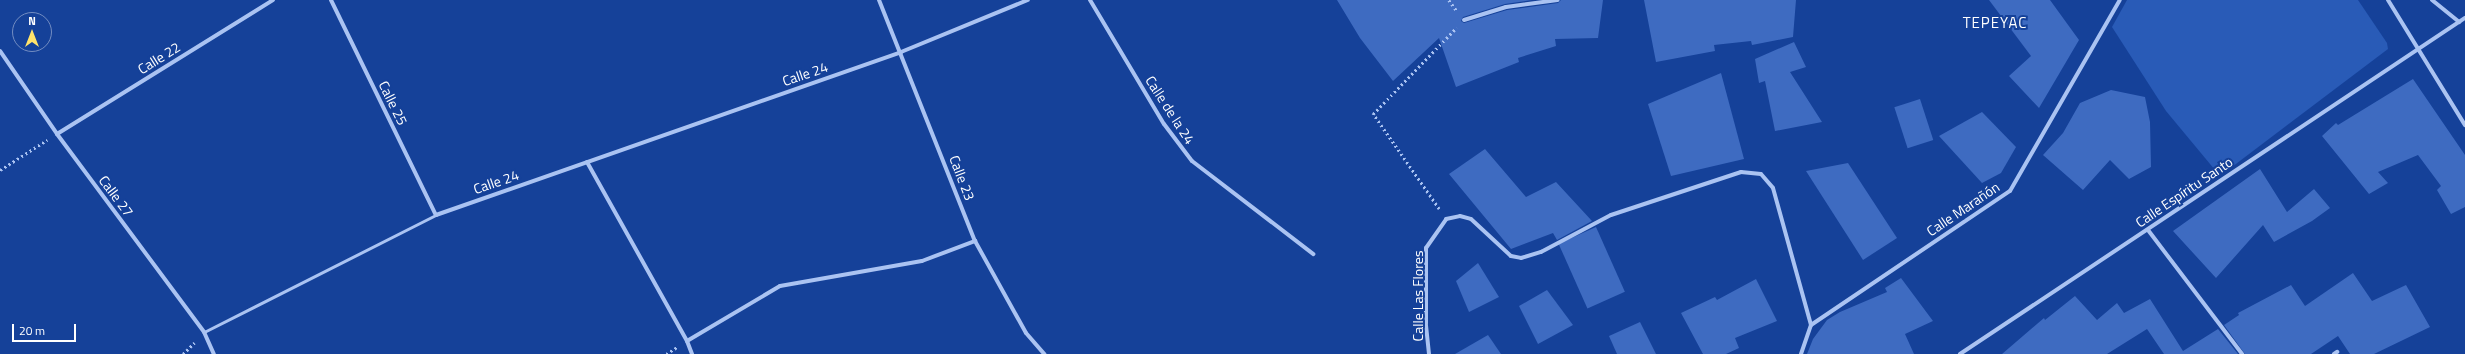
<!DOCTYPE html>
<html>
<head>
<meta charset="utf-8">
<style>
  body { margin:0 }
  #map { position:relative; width:2465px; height:354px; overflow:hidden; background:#154199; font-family:"Titillium Web",sans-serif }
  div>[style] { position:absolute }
  .green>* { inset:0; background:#295bb7 }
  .building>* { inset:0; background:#3e6bc1; transform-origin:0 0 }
  .path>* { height:2.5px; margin-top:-1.25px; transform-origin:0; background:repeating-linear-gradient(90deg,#aac3f2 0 2px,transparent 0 5px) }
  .service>* { height:3px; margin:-1.5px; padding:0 1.5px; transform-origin:1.5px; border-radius:1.5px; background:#aac3f2 }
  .minor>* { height:4px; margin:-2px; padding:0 2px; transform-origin:2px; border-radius:2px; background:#aac3f2 }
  span { translate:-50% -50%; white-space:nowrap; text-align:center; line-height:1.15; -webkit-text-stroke:4px #154199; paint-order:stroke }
  .street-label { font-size:14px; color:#fff }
  .neighbourhood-label { font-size:15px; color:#fff; letter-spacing:1px }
  .north { position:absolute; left:12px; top:12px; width:40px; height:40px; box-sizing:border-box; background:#154199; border:1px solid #738dc2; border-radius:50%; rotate:0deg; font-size:11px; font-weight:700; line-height:16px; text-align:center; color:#fff }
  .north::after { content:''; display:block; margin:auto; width:14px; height:18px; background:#ffe36b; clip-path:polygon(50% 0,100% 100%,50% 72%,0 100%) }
  .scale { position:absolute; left:12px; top:324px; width:64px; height:18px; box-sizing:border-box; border:2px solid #fff; border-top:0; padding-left:5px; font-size:12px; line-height:14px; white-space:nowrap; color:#fff; -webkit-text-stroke:3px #154199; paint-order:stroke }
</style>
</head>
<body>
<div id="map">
  <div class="green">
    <i style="clip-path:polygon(2127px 0,2358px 0,2387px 43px,2388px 49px,2220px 176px,2166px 111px,2112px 27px)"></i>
  </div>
  <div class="building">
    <i style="clip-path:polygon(1337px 0,1532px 0,1505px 4px,1463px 17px,1461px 21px,1464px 23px,1507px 10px,1558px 3px,1561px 0,1603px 0,1598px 38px,1555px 39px,1556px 46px,1518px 58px,1519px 62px,1456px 87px,1439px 38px,1393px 81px,1360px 38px)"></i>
    <i style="clip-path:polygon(1644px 0,1796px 0,1793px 37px,1752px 45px,1751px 41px,1714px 45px,1715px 51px,1656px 62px)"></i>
    <i style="clip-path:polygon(1989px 0,2050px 0,2079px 40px,2039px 108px,2009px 76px,2031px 56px)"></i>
    <i style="clip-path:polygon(1794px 42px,1806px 67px,1790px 72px,1822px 122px,1775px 131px,1765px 81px,1759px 83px,1755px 59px)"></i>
    <i style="clip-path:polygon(1721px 73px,1744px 159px,1671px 176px,1648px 104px)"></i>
    <i style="clip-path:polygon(2413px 79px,2465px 155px,2465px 207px,2451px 214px,2437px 190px,2441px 186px,2418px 155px,2378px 172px,2388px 183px,2369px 194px,2322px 136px,2336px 123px,2338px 125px)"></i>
    <i style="clip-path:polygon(2111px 90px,2145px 97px,2150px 122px,2151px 167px,2129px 179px,2110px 160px,2083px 190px,2043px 155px,2063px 133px,2080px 103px)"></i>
    <i style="left:1920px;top:99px;width:43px;height:27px;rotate:72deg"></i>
    <i style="clip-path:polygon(1982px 112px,2016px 147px,2001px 173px,1982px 183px,1939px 136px)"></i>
    <i style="clip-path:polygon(1485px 149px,1526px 197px,1556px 182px,1592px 221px,1557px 240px,1553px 233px,1511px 249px,1449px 174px)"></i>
    <i style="clip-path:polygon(1848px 163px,1897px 238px,1863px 260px,1806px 171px)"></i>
    <i style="clip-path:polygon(2260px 169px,2287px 212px,2314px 189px,2330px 208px,2312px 221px,2274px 242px,2263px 225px,2216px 278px,2173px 231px)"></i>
    <i style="left:1596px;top:227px;width:71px;height:41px;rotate:66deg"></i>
    <i style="clip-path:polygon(1478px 263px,1499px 297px,1469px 312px,1456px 281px)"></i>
    <i style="clip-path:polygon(2353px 273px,2372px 301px,2406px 285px,2430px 327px,2374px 354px,2350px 354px,2338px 336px,2311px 354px,2245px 354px,2224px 325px,2239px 315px,2238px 313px,2291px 285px,2305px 306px)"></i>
    <i style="clip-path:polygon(1901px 278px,1933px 321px,1905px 334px,1914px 354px,1807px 354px,1813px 339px,1827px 320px,1840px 312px,1887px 292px,1885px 288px)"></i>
    <i style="clip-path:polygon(1756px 279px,1777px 321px,1735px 338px,1739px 348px,1726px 354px,1703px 354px,1681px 313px,1715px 297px,1717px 300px)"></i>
    <i style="clip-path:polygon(1547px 290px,1573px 325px,1538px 344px,1519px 306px)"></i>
    <i style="clip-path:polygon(2075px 296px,2097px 320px,2117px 303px,2124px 313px,2150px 299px,2183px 351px,2218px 329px,2238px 354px,2164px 354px,2147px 329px,2107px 354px,2002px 354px,2044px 318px,2045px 320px)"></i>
    <i style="clip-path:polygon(1640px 322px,1656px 354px,1617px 354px,1609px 336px)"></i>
    <i style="clip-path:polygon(1488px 335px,1501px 354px,1455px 354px)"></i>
  </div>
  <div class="path">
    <i style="left:1449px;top:0;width:14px;rotate:54deg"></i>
    <i style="left:0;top:170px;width:56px;rotate:-32.6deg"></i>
    <i style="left:1439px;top:209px;width:116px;rotate:-124.8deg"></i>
    <i style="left:1373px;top:114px;width:120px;rotate:-46deg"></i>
    <i style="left:183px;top:354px;width:16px;rotate:-45deg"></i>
    <i style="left:666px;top:354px;width:13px;rotate:-32deg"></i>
  </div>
  <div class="service">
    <i style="left:204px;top:332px;width:260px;rotate:-26.8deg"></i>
  </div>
  <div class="minor">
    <i style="left:331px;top:0;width:239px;rotate:64deg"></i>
    <i style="left:436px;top:215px;width:493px;rotate:-19.3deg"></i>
    <i style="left:901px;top:52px;width:137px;rotate:-22.3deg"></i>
    <i style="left:879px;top:0;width:259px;rotate:68.3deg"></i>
    <i style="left:975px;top:241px;width:105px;rotate:61deg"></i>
    <i style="left:1026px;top:333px;width:28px;rotate:49deg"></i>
    <i style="left:1090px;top:0;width:144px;rotate:59.2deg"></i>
    <i style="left:1164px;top:124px;width:46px;rotate:52.9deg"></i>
    <i style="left:1192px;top:161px;width:153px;rotate:37.5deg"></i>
    <i style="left:2388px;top:0;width:147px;rotate:58.4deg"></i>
    <i style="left:2432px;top:0;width:35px;rotate:39deg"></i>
    <i style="left:1464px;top:20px;width:44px;rotate:-17.2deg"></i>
    <i style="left:1506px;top:7px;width:52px;rotate:-7.7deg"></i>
    <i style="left:0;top:51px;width:101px;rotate:55.5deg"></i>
    <i style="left:57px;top:134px;width:247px;rotate:53.4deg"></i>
    <i style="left:204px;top:332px;width:24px;rotate:66deg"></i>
    <i style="left:57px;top:134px;width:254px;rotate:-31.8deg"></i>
    <i style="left:587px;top:162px;width:205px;rotate:60.8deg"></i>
    <i style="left:687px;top:341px;width:14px;rotate:69deg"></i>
    <i style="left:2148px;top:230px;width:156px;rotate:52.8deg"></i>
    <i style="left:687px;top:341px;width:108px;rotate:-30.6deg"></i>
    <i style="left:780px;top:286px;width:144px;rotate:-10deg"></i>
    <i style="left:922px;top:261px;width:57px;rotate:-20.7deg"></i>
    <i style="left:1429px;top:354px;width:31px;rotate:-96deg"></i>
    <i style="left:1426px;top:323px;width:75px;rotate:-90deg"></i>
    <i style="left:1426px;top:248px;width:35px;rotate:-55deg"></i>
    <i style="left:1446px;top:219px;width:14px;rotate:-12deg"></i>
    <i style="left:1460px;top:216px;width:11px;rotate:15deg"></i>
    <i style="left:1471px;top:219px;width:54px;rotate:42.8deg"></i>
    <i style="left:1511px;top:256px;width:10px;rotate:11deg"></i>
    <i style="left:1521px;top:258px;width:21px;rotate:-17deg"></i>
    <i style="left:1541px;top:252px;width:79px;rotate:-27.9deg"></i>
    <i style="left:1611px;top:215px;width:137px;rotate:-18.3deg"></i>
    <i style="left:1741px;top:172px;width:20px;rotate:6deg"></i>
    <i style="left:1761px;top:174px;width:18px;rotate:49deg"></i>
    <i style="left:1773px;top:188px;width:142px;rotate:74.5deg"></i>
    <i style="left:1801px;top:354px;width:31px;rotate:-71deg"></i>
    <i style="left:1811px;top:325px;width:240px;rotate:-34deg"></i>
    <i style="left:2010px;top:191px;width:220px;rotate:-60.1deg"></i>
    <i style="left:1960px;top:354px;width:607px;rotate:-33.64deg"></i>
    <i style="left:2334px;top:354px;width:4px;rotate:-34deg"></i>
  </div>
  <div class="street-label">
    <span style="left:159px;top:58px;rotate:-32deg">Calle 22</span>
    <span style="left:805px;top:74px;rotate:-19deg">Calle 24</span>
    <span style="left:393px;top:103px;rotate:64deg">Calle 25</span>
    <span style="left:1170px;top:110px;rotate:57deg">Calle de la 24</span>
    <span style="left:962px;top:178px;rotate:69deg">Calle 23</span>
    <span style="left:496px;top:182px;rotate:-19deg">Calle 24</span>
    <span style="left:2184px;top:192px;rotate:-34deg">Calle Espíritu Santo</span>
    <span style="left:116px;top:196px;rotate:53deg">Calle 27</span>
    <span style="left:1963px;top:209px;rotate:-34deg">Calle Marañón</span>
    <span style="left:1418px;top:296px;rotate:-90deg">Calle Las Flores</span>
  </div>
  <div class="neighbourhood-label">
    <span style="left:1995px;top:23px">TEPEYAC</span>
  </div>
  <div class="north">N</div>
  <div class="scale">20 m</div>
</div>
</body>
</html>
